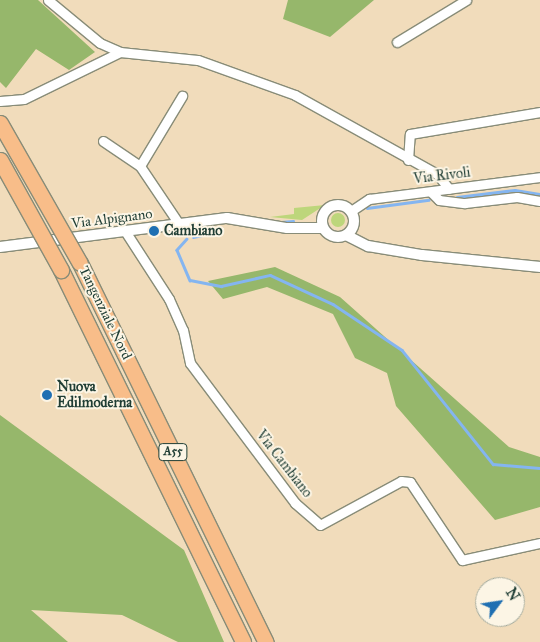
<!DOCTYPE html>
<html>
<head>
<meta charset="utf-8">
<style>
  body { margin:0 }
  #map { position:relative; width:540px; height:642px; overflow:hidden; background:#f1dcbb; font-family:"IM FELL Great Primer",serif }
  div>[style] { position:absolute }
  .green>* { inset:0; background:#bdd67b }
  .round { border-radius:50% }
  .forest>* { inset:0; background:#96b76b }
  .stream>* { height:2.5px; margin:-1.25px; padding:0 1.25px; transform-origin:1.25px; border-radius:1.25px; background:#84b5f0 }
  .roads { filter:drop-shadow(1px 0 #888c78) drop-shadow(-1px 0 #888c78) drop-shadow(0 1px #888c78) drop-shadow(0 -1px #888c78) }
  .minor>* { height:9px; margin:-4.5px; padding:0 4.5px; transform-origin:4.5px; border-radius:4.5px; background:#fff }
  .tertiary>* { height:10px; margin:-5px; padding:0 5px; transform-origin:5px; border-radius:5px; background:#fff }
  .tertiary>.ring { margin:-5px; padding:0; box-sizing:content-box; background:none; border:10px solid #fff; border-radius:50% }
  .motorway>* { height:15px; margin:-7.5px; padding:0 7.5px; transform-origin:7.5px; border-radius:7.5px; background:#f8bd89 }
  .bridges { filter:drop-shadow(1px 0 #888c78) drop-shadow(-1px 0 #888c78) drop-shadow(0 1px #888c78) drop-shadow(0 -1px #888c78) }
  .motorway-bridge>* { height:15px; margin:-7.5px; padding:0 7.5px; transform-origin:7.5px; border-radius:7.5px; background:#f8bd89 }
  .dots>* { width:14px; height:14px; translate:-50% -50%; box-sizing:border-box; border:2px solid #fcf5e5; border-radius:50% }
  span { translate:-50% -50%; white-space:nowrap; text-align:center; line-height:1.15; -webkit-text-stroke:4px #fcf5e5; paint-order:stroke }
  .shield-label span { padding:1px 4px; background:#fcf5e5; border:1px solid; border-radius:4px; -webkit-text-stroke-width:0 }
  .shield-label { font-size:12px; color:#1f3d34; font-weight:700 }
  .street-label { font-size:14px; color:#1f3d34 }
  .poi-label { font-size:14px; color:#1f3d34; font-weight:700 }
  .left { translate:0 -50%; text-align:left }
  .north { position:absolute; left:475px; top:577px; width:50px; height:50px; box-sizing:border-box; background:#fcf5e5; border:1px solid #a4ab9e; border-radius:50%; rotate:59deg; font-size:14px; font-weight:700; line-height:20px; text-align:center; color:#1f3d34 }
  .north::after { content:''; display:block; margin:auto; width:18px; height:22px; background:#1f6fb2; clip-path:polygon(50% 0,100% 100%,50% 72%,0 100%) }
</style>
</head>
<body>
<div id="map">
  <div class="green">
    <i style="clip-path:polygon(325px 205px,302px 220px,270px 217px,294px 214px,294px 208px)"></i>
    <i class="round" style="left:331px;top:213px;width:14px;height:14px"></i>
  </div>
  <div class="forest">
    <i style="clip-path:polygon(0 0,38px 0,95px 52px,69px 70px,36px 49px,6px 88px,0 82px)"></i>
    <i style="clip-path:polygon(288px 0,374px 0,330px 37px,283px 19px)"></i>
    <i style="clip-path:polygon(275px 267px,340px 297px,509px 447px,540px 457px,540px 507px,495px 520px,396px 406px,387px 373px,355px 358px,333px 314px,267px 287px,223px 299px,208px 281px)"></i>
    <i style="clip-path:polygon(0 415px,184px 550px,224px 642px,178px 642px,122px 615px,31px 610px,68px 642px,0 642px)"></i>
  </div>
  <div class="stream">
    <i style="left:457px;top:197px;width:58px;rotate:-6.9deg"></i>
    <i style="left:515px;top:190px;width:25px;rotate:9deg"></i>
    <i style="left:367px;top:208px;width:62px;rotate:-7.5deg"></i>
    <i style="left:281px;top:222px;width:12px;rotate:-5deg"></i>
    <i style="left:193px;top:237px;width:29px;rotate:-12deg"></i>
    <i style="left:187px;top:239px;width:15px;rotate:132deg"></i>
    <i style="left:177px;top:250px;width:33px;rotate:67deg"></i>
    <i style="left:190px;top:280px;width:32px;rotate:11deg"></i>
    <i style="left:221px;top:286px;width:50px;rotate:-12.7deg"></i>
    <i style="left:270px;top:275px;width:69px;rotate:24.7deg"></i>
    <i style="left:333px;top:304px;width:83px;rotate:33.7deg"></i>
    <i style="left:402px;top:350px;width:146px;rotate:51.4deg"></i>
    <i style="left:493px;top:464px;width:47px;rotate:4.9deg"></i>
  </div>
  <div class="roads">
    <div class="minor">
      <i style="left:48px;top:0;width:67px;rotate:39.6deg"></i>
      <i style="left:100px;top:43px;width:22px;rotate:24deg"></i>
      <i style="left:397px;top:42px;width:81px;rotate:-31.3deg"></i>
      <i style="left:0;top:101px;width:24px;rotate:-5deg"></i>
      <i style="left:24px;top:99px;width:107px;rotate:-26.1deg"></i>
      <i style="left:120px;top:52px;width:78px;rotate:5.9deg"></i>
      <i style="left:198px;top:60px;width:103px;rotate:19.8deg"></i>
      <i style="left:295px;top:95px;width:162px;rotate:29.1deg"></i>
      <i style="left:437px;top:174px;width:19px;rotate:51deg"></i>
      <i style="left:103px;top:141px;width:45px;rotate:34deg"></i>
      <i style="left:408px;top:160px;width:26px;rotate:-86deg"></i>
      <i style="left:410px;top:134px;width:132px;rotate:-9.6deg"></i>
      <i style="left:431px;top:192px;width:11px;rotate:45deg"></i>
      <i style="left:439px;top:200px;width:26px;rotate:7deg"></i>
      <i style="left:465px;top:203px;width:52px;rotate:-6.6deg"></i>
      <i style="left:517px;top:197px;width:23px;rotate:10deg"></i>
      <i style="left:351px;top:211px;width:22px;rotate:-34deg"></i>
      <i style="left:369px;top:199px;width:172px;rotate:-7.3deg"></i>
      <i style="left:179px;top:224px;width:70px;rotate:-123.9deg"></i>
      <i style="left:140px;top:166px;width:82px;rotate:-59deg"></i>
      <i style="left:125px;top:231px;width:81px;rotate:57.1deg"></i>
      <i style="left:169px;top:299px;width:34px;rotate:66deg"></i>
      <i style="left:183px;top:330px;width:34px;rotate:78deg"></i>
      <i style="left:190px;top:363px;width:175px;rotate:53.1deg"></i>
      <i style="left:295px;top:503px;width:33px;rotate:41deg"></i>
      <i style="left:320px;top:525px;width:92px;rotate:-28.5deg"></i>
      <i style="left:401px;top:481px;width:9px;rotate:6deg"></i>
      <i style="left:410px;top:482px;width:94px;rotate:56.3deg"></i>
      <i style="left:462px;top:560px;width:80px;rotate:-12.3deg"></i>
    </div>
    <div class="tertiary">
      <i class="ring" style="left:322px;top:205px;width:22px;height:22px"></i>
      <i style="left:346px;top:235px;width:25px;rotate:27deg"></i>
      <i style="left:368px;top:246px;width:55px;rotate:9.5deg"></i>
      <i style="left:422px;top:255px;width:119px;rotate:5.8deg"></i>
      <i style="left:0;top:247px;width:229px;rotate:-7.3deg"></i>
      <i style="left:227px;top:218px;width:61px;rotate:9.5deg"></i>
      <i style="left:287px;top:228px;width:36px"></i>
    </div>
    <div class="motorway">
      <i style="left:80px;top:263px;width:422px;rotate:63.9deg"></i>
      <i style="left:61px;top:270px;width:414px;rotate:63.9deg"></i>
    </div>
  </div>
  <div class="bridges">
    <div class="motorway-bridge">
      <i style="left:0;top:123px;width:161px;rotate:60.3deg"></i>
      <i style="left:0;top:160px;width:126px;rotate:61deg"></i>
    </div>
  </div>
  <div class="dots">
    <i style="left:154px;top:231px;background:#1f6fb2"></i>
    <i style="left:47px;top:395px;background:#1f6fb2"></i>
  </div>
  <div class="shield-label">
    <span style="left:173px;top:452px">A55</span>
  </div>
  <div class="street-label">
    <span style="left:442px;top:176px;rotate:-7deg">Via Rivoli</span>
    <span style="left:112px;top:219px;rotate:-7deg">Via Alpignano</span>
    <span style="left:105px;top:313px;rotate:64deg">Tangenziale Nord</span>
    <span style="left:284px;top:464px;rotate:52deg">Via Cambiano</span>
  </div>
  <div class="poi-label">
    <span class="left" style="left:164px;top:231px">Cambiano</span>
    <span class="left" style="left:57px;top:395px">Nuova<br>Edilmoderna</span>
  </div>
  <div class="north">N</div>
</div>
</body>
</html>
